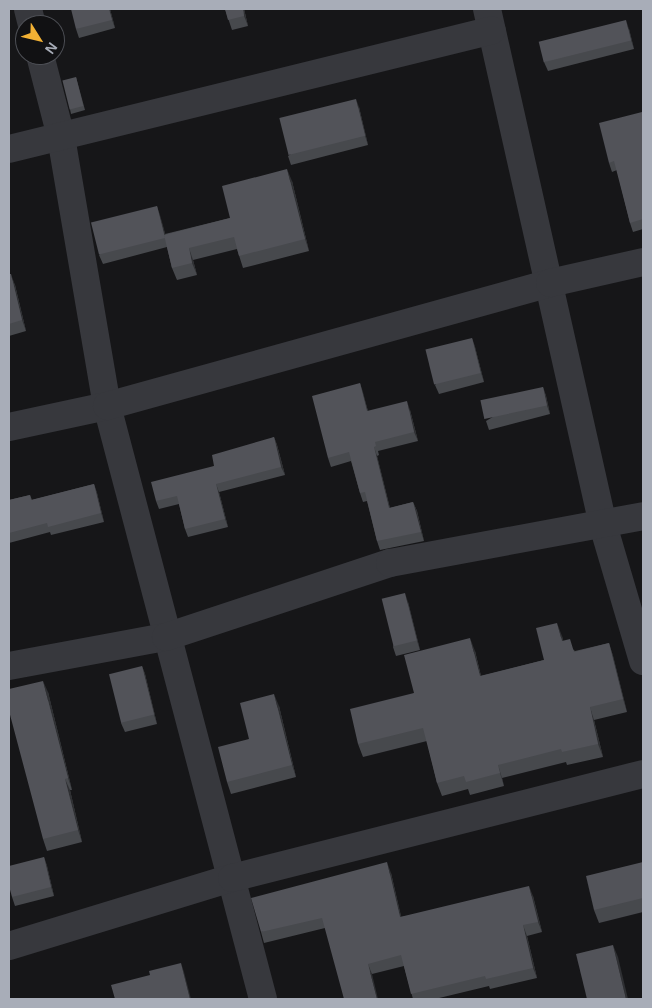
<!DOCTYPE html>
<html>
<head>
<meta charset="utf-8">
<style>
  body { margin:0 }
  #map { position:relative; width:652px; height:1008px; overflow:hidden; background:#161618; font-family:Arial,sans-serif }
  div>[style] { position:absolute }
  .minor>* { height:28px; margin:-14px; padding:0 14px; transform-origin:14px; border-radius:14px; background:#37383d }
  .wall>* { inset:0; background:#47494d }
  .shaded-wall>* { inset:0; background:#2f3033 }
  .building>* { inset:0; background:#525359; transform-origin:0 0 }
  span { translate:-50% -50%; white-space:nowrap; text-align:center; line-height:1.15; -webkit-text-stroke:4.5px #111113; paint-order:stroke }
  .frame { position:absolute; inset:0; border:10px solid #a8adb8; pointer-events:none }
  .north { position:absolute; left:15px; top:15px; width:50px; height:50px; box-sizing:border-box; background:#111113; border:1px solid #4d4f55; border-radius:50%; rotate:126deg; font-size:14px; font-weight:700; line-height:20px; text-align:center; color:#a8adb8 }
  .north::after { content:''; display:block; margin:auto; width:18px; height:22px; background:#f2b134; clip-path:polygon(50% 0,100% 100%,50% 72%,0 100%) }
</style>
</head>
<body>
<div id="map">
  <div class="minor">
    <i style="left:28px;top:9px;width:16px;rotate:76deg"></i>
    <i style="left:487px;top:9px;width:529px;rotate:77.33deg"></i>
    <i style="left:603px;top:525px;width:142px;rotate:73.6deg"></i>
    <i style="left:40px;top:55px;width:85px;rotate:75.6deg"></i>
    <i style="left:61px;top:137px;width:273px;rotate:80.3deg"></i>
    <i style="left:107px;top:406px;width:613px;rotate:75.26deg"></i>
    <i style="left:9px;top:149px;width:497px;rotate:-13.8deg"></i>
    <i style="left:9px;top:427px;width:100px;rotate:-12.1deg"></i>
    <i style="left:107px;top:406px;width:460px;rotate:-15.5deg"></i>
    <i style="left:550px;top:283px;width:95px;rotate:-12.7deg"></i>
    <i style="left:9px;top:666px;width:160px;rotate:-10.5deg"></i>
    <i style="left:166px;top:637px;width:236px;rotate:-18.3deg"></i>
    <i style="left:390px;top:563px;width:257px;rotate:-10.5deg"></i>
    <i style="left:9px;top:946px;width:233px;rotate:-17deg"></i>
    <i style="left:232px;top:878px;width:424px;rotate:-14.2deg"></i>
  </div>
  <div class="wall">
    <i style="clip-path:polygon(110px 9px,115px 28px,79px 38px,76px 29px)"></i>
    <i style="clip-path:polygon(225px 9px,244px 9px,248px 26px,232px 30px)"></i>
    <i style="clip-path:polygon(629px 29px,634px 49px,548px 71px,544px 62px)"></i>
    <i style="clip-path:polygon(76px 77px,85px 110px,71px 114px,70px 109px)"></i>
    <i style="clip-path:polygon(359px 107px,368px 145px,291px 165px,288px 156px)"></i>
    <i style="clip-path:polygon(643px 117px,643px 229px,633px 232px,630px 223px,617px 170px,612px 172px,609px 163px)"></i>
    <i style="clip-path:polygon(292px 181px,309px 251px,243px 268px,237px 249px,193px 260px,197px 275px,177px 280px,172px 268px,167px 247px,103px 264px,99px 255px,157px 206px,165px 234px,230px 218px)"></i>
    <i style="clip-path:polygon(9px 274px,15px 285px,26px 331px,9px 336px)"></i>
    <i style="clip-path:polygon(472px 338px,475px 347px,484px 382px,439px 394px,435px 385px)"></i>
    <i style="clip-path:polygon(360px 383px,368px 411px,410px 410px,418px 441px,378px 451px,379px 455px,377px 456px,390px 508px,413px 502px,417px 511px,424px 541px,380px 550px,377px 541px,367px 501px,363px 502px,360px 493px,351px 461px,331px 467px,328px 458px)"></i>
    <i style="clip-path:polygon(543px 387px,546px 396px,550px 414px,489px 430px,486px 421px)"></i>
    <i style="clip-path:polygon(274px 437px,277px 445px,285px 475px,219px 492px,228px 527px,188px 537px,185px 529px,179px 504px,159px 509px,156px 501px,214px 466px)"></i>
    <i style="clip-path:polygon(94px 484px,97px 493px,104px 522px,51px 535px,50px 532px,9px 543px,9px 500px,30px 495px,32px 500px)"></i>
    <i style="clip-path:polygon(408px 602px,420px 650px,396px 656px,393px 647px)"></i>
    <i style="clip-path:polygon(562px 636px,563px 641px,575px 651px,609px 643px,613px 656px,627px 712px,594px 720px,603px 757px,567px 765px,566px 762px,502px 778px,504px 786px,470px 795px,468px 789px,442px 796px,437px 783px,427px 741px,363px 757px,358px 744px,414px 693px,475px 651px,481px 676px,544px 660px)"></i>
    <i style="clip-path:polygon(142px 666px,145px 674px,157px 724px,125px 732px,121px 723px)"></i>
    <i style="clip-path:polygon(48px 692px,72px 790px,70px 790px,82px 842px,47px 851px,43px 839px)"></i>
    <i style="clip-path:polygon(279px 706px,296px 777px,231px 794px,227px 782px,249px 739px)"></i>
    <i style="clip-path:polygon(44px 857px,47px 866px,54px 896px,15px 906px,12px 897px)"></i>
    <i style="clip-path:polygon(643px 862px,643px 912px,599px 923px,594px 910px)"></i>
    <i style="clip-path:polygon(391px 873px,401px 917px,533px 896px,542px 932px,527px 936px,537px 978px,490px 989px,489px 986px,435px 999px,413px 999px,404px 966px,372px 974px,325px 928px,264px 943px,261px 932px)"></i>
  </div>
  <div class="shaded-wall">
    <i style="clip-path:polygon(109px 9px,110px 9px,115px 28px,112px 20px)"></i>
    <i style="clip-path:polygon(243px 9px,244px 9px,248px 26px,244px 16px)"></i>
    <i style="clip-path:polygon(626px 20px,629px 29px,634px 49px,631px 40px)"></i>
    <i style="clip-path:polygon(356px 99px,359px 107px,368px 145px,365px 136px)"></i>
    <i style="clip-path:polygon(287px 169px,292px 181px,309px 251px,305px 239px)"></i>
    <i style="clip-path:polygon(157px 206px,160px 215px,169px 247px,165px 238px)"></i>
    <i style="clip-path:polygon(189px 248px,193px 260px,197px 275px,192px 263px)"></i>
    <i style="clip-path:polygon(11px 274px,15px 285px,26px 331px,22px 320px)"></i>
    <i style="clip-path:polygon(472px 338px,475px 347px,484px 382px,481px 373px)"></i>
    <i style="clip-path:polygon(360px 383px,363px 392px,370px 420px,367px 411px)"></i>
    <i style="clip-path:polygon(543px 387px,546px 396px,550px 414px,547px 406px)"></i>
    <i style="clip-path:polygon(407px 401px,410px 410px,418px 441px,414px 432px)"></i>
    <i style="clip-path:polygon(274px 437px,277px 445px,285px 475px,281px 467px)"></i>
    <i style="clip-path:polygon(374px 447px,377px 456px,392px 517px,389px 508px)"></i>
    <i style="clip-path:polygon(94px 484px,97px 493px,104px 522px,101px 513px)"></i>
    <i style="clip-path:polygon(216px 484px,219px 492px,228px 527px,225px 519px)"></i>
    <i style="clip-path:polygon(413px 502px,417px 511px,424px 541px,421px 532px)"></i>
    <i style="clip-path:polygon(405px 593px,408px 602px,420px 650px,417px 641px)"></i>
    <i style="clip-path:polygon(557px 623px,562px 636px,567px 654px,562px 641px)"></i>
    <i style="clip-path:polygon(470px 638px,475px 651px,484px 689px,480px 676px)"></i>
    <i style="clip-path:polygon(609px 643px,613px 656px,627px 712px,623px 699px)"></i>
    <i style="clip-path:polygon(142px 666px,145px 674px,157px 724px,154px 715px)"></i>
    <i style="clip-path:polygon(43px 681px,48px 692px,72px 790px,68px 778px)"></i>
    <i style="clip-path:polygon(274px 694px,279px 706px,296px 777px,292px 765px)"></i>
    <i style="clip-path:polygon(590px 707px,594px 720px,603px 757px,598px 744px)"></i>
    <i style="clip-path:polygon(498px 765px,502px 778px,504px 786px,500px 773px)"></i>
    <i style="clip-path:polygon(65px 779px,70px 790px,82px 842px,78px 830px)"></i>
    <i style="clip-path:polygon(44px 857px,47px 866px,54px 896px,51px 887px)"></i>
    <i style="clip-path:polygon(387px 862px,391px 873px,404px 928px,400px 917px)"></i>
    <i style="clip-path:polygon(529px 886px,533px 896px,542px 932px,538px 922px)"></i>
    <i style="clip-path:polygon(523px 925px,527px 936px,537px 978px,533px 968px)"></i>
    <i style="clip-path:polygon(613px 945px,618px 957px,628px 999px,626px 999px)"></i>
    <i style="clip-path:polygon(181px 963px,184px 972px,191px 999px,190px 999px)"></i>
    <i style="clip-path:polygon(368px 964px,372px 974px,378px 999px,377px 999px)"></i>
  </div>
  <div class="building">
    <i style="clip-path:polygon(71px 9px,109px 9px,112px 20px,76px 29px)"></i>
    <i style="clip-path:polygon(225px 9px,243px 9px,244px 16px,228px 20px)"></i>
    <i style="left:626px;top:20px;width:21px;height:90px;rotate:76deg"></i>
    <i style="left:76px;top:77px;width:30px;height:14px;rotate:76deg"></i>
    <i style="left:356px;top:99px;width:38px;height:79px;rotate:76deg"></i>
    <i style="clip-path:polygon(642px 112px,643px 119px,643px 219px,630px 223px,614px 161px,609px 163px,599px 123px)"></i>
    <i style="clip-path:polygon(287px 169px,305px 239px,239px 256px,234px 237px,189px 248px,192px 263px,172px 268px,164px 235px,230px 218px,222px 186px)"></i>
    <i style="left:157px;top:206px;width:33px;height:68px;rotate:76deg"></i>
    <i style="clip-path:polygon(9px 274px,11px 274px,22px 320px,9px 324px)"></i>
    <i style="left:472px;top:338px;width:36px;height:48px;rotate:76deg"></i>
    <i style="clip-path:polygon(360px 383px,367px 411px,407px 401px,414px 432px,375px 442px,376px 446px,374px 447px,389px 508px,413px 502px,421px 532px,377px 541px,365px 492px,360px 493px,349px 452px,328px 458px,312px 396px)"></i>
    <i style="left:543px;top:387px;width:19px;height:64px;rotate:78deg"></i>
    <i style="clip-path:polygon(274px 437px,281px 467px,216px 484px,225px 519px,185px 529px,177px 496px,156px 501px,151px 482px,214px 466px,212px 455px)"></i>
    <i style="clip-path:polygon(94px 484px,101px 513px,48px 527px,47px 523px,9px 533px,9px 500px,30px 495px,31px 500px)"></i>
    <i style="left:405px;top:593px;width:49px;height:24px;rotate:76deg"></i>
    <i style="clip-path:polygon(557px 623px,562px 641px,570px 639px,574px 652px,609px 643px,623px 699px,590px 707px,598px 744px,562px 752px,561px 749px,498px 765px,500px 773px,466px 782px,464px 776px,437px 783px,423px 728px,358px 744px,350px 709px,414px 693px,404px 655px,470px 638px,480px 676px,544px 660px,536px 628px)"></i>
    <i style="left:142px;top:666px;width:50px;height:34px;rotate:76deg"></i>
    <i style="clip-path:polygon(43px 681px,68px 778px,65px 779px,78px 830px,43px 839px,9px 711px,9px 689px)"></i>
    <i style="clip-path:polygon(274px 694px,292px 765px,227px 782px,218px 747px,249px 739px,240px 703px)"></i>
    <i style="clip-path:polygon(44px 857px,51px 887px,12px 897px,9px 886px,9px 866px)"></i>
    <i style="clip-path:polygon(387px 862px,400px 917px,529px 886px,538px 922px,523px 925px,533px 968px,486px 979px,485px 976px,411px 994px,401px 955px,368px 964px,377px 999px,344px 999px,322px 918px,261px 932px,251px 898px)"></i>
    <i style="clip-path:polygon(643px 862px,643px 898px,594px 910px,586px 876px)"></i>
    <i style="clip-path:polygon(613px 945px,626px 999px,587px 999px,576px 954px)"></i>
    <i style="clip-path:polygon(181px 963px,190px 999px,115px 999px,111px 985px,150px 975px,149px 971px)"></i>
  </div>
  <div class="frame"></div>
  <div class="north">N</div>
</div>
</body>
</html>
